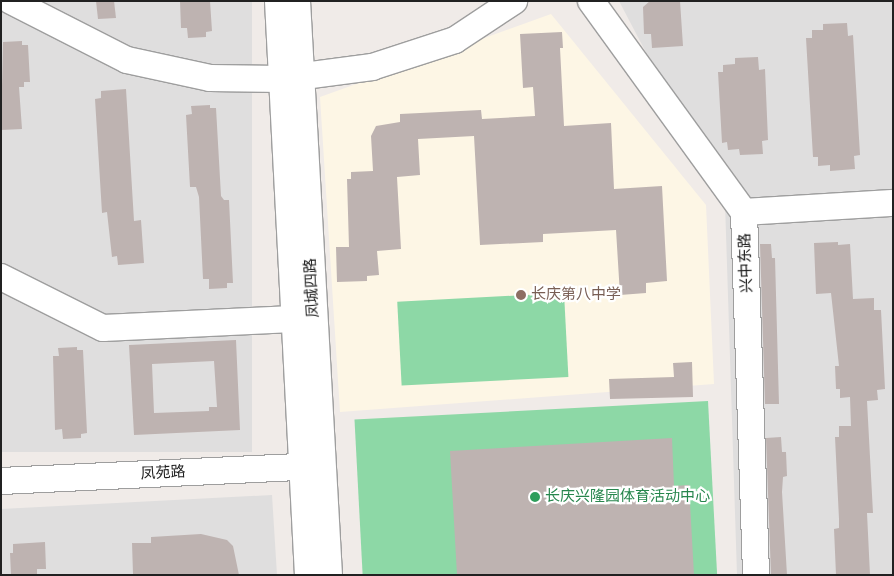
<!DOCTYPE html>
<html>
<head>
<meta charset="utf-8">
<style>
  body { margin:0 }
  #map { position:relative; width:894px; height:576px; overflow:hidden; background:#f0ebe8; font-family:"Fira Sans","Noto Sans SC",sans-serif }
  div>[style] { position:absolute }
  .residential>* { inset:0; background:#dfdede; transform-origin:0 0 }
  .education>* { inset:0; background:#fdf6e5 }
  .pitch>* { inset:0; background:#8dd8a6; transform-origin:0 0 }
  .building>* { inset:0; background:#beb3b1 }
  .roads { filter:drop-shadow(1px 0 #9e9e9e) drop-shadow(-1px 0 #9e9e9e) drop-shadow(0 1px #9e9e9e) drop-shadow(0 -1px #9e9e9e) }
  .minor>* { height:26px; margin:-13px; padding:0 13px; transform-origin:13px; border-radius:13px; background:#fff }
  .dots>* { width:14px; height:14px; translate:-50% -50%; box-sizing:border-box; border:2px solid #fff; border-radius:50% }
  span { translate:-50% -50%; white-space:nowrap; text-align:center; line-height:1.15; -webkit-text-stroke:4.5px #fff; paint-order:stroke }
  .street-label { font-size:15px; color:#212121 }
  .education-label { font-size:15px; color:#785e54 }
  .left { translate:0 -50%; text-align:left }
  .leisure-label { font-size:15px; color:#27864d }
  .frame { position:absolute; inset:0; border:2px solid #212121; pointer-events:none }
</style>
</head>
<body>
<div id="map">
  <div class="residential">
    <i style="left:1px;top:1px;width:251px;height:451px"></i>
    <i style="clip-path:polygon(619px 1px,893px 1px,893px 575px,737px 575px,725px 203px)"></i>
    <i style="clip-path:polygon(272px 495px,277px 575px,1px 575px,1px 509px)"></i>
  </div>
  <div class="education">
    <i style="clip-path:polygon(551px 14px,706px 205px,714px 384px,340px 412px,320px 97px)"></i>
  </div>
  <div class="pitch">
    <i style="left:564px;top:293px;width:84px;height:167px;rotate:87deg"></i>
    <i style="left:708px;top:401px;width:174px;height:354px;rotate:87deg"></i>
  </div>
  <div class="building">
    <i style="clip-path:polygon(96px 1px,114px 1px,116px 18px,98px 19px)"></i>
    <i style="clip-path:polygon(180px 1px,210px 1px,212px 31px,206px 32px,206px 37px,188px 38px,187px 28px,181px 28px)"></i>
    <i style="clip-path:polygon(650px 1px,680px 1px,683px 46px,652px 48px,651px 34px,644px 34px,643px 7px)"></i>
    <i style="clip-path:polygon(847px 23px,848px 36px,853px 35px,860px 155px,854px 156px,855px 169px,830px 171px,830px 165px,818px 166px,818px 157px,813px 157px,806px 38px,812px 38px,812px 30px,823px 30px,823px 24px)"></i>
    <i style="clip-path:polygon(562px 32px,563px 48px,560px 48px,564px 126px,611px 123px,614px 189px,662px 186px,667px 281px,646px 283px,646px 293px,620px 295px,616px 230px,543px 234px,543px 242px,480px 245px,474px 136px,418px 139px,420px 175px,397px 177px,401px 249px,377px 251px,379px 275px,367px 276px,367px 281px,337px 282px,336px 247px,349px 247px,347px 179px,351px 179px,351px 172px,373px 171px,371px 136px,376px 126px,400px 122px,400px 114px,481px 110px,482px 119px,535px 116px,533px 87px,523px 88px,520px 34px)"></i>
    <i style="clip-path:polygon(22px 41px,22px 45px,28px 45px,30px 82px,24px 82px,24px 87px,19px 87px,22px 129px,1px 130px,3px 42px)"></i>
    <i style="clip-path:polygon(758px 57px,759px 70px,765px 69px,768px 140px,762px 141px,763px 154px,740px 155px,739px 149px,728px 150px,727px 142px,722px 143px,718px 72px,723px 72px,723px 65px,735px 64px,735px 58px)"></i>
    <i style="clip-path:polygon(126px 89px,134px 221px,141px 220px,144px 263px,118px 265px,117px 256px,112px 257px,107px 212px,102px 213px,95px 99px,101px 98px,101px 91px)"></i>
    <i style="clip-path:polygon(210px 105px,210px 108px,216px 108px,221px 196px,224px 200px,229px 200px,233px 283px,227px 283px,227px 288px,209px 289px,209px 279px,203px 279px,199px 197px,196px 187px,190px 187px,186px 115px,192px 114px,191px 106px)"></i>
    <i style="clip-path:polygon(838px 242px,838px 245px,850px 244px,853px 299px,874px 298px,874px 310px,881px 310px,885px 389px,877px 390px,878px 400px,867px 401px,873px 513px,867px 513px,870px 575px,836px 575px,834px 529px,839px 528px,839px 519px,835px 437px,839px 437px,839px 426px,851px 426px,850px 397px,840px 398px,840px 389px,836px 389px,835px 366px,839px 366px,831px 293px,816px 294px,814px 243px)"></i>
    <i style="clip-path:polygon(760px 244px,771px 244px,772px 258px,775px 258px,779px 404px,765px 404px)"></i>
    <i style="clip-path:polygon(evenodd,236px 340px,240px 430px,134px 435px,129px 345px,236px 340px,214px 361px,217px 407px,209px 407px,209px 411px,154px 413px,152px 364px,214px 361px)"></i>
    <i style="clip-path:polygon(77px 347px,77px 350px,83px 350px,87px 433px,81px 434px,81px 438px,63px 439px,62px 429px,55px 430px,53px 356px,59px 356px,58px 348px)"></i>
    <i style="clip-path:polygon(692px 362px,693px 397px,610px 399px,609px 379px,674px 377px,673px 363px)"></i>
    <i style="clip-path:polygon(781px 437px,782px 452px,786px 452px,787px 476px,783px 477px,782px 492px,787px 575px,771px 575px,766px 438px)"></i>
    <i style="clip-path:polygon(672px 438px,674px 486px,689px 485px,694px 575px,457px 575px,450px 451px)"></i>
    <i style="clip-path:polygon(201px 534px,227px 540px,233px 546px,239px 575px,133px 574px,132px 543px,151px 543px,151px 537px)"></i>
    <i style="clip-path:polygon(45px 542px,46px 569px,37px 569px,37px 575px,11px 575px,10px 553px,13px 553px,13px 544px)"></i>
  </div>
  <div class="roads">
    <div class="minor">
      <i style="left:11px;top:1px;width:130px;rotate:27deg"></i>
      <i style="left:127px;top:60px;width:85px;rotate:12.2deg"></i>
      <i style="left:210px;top:78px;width:71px;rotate:0.8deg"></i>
      <i style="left:281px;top:79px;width:92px;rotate:-7.5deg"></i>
      <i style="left:372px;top:67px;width:87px;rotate:-18deg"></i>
      <i style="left:455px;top:40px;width:71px;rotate:-33.5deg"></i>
      <i style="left:278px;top:1px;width:575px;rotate:87.01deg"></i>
      <i style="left:297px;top:1px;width:575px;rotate:86.81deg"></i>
      <i style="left:591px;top:1px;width:261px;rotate:54.1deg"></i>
      <i style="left:744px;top:212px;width:363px;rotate:88.1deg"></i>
      <i style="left:744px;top:212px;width:149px;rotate:-3.5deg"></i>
      <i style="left:1px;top:277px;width:114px;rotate:26.6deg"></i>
      <i style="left:103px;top:328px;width:190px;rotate:-2.7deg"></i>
      <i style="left:1px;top:481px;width:320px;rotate:-2.7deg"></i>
    </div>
  </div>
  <div class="dots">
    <i style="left:521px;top:295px;background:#8d6e63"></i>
    <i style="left:535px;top:497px;background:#2e9e5b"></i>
  </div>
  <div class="street-label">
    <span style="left:746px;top:263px;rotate:-92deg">兴中东路</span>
    <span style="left:312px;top:288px;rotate:-93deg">凤城四路</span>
    <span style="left:163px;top:473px;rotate:-3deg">凤苑路</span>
  </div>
  <div class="education-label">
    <span class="left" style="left:531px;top:295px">长庆第八中学</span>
  </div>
  <div class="leisure-label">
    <span class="left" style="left:545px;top:497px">长庆兴隆园体育活动中心</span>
  </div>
  <div class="frame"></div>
</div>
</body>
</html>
